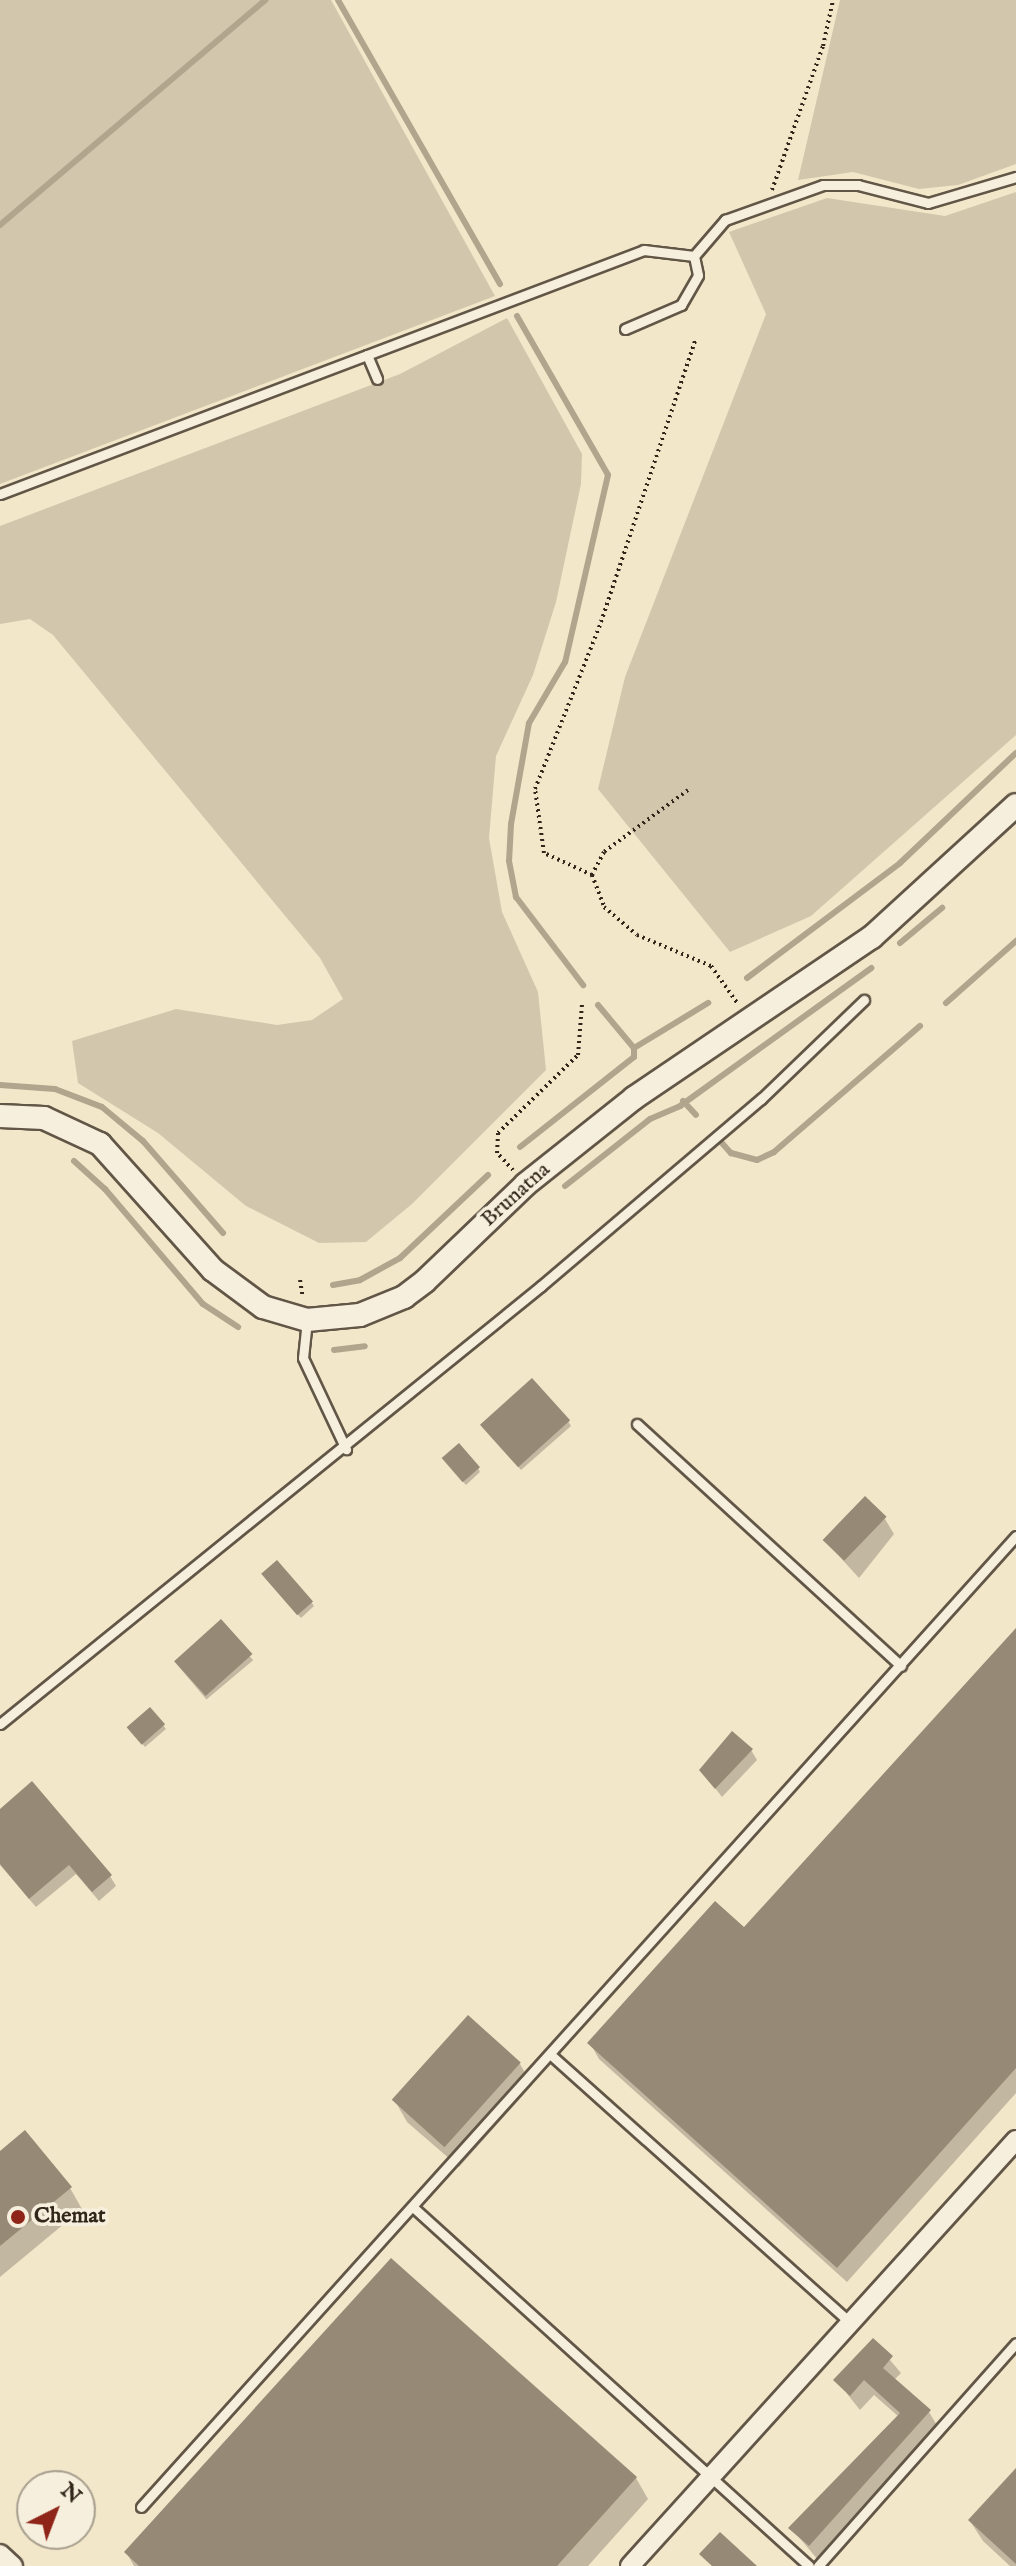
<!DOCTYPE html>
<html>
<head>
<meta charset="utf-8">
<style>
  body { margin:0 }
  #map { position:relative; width:1016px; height:2566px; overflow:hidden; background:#f3e7ca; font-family:"IM FELL English",serif }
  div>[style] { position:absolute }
  .green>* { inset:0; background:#d2c6ac }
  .shadow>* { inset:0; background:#0003; transform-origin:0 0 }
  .stream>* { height:6px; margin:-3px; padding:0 3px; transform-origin:3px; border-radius:3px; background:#b1a58e }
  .building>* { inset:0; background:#968a76; transform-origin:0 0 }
  .path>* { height:4px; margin-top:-2px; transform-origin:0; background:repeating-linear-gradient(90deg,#32261b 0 2px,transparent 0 6px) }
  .roads { filter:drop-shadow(2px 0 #625647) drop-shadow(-2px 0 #625647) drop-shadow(0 2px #625647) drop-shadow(0 -2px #625647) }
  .service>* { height:9px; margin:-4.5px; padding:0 4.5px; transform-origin:4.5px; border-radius:4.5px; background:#f7efdd }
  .minor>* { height:18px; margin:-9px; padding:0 9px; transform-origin:9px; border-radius:9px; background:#f7efdd }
  .tertiary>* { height:22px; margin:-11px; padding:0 11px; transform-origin:11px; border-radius:11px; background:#f7efdd }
  .dots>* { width:22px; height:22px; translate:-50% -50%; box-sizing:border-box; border:4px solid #f7efdd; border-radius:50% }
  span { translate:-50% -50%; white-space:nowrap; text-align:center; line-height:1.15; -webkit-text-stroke:7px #f7efdd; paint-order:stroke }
  .street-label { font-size:22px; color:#32261b }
  .poi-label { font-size:22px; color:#32261b; font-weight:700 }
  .left { translate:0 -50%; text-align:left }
  .north { position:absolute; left:16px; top:2470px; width:80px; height:80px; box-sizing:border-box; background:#f7efdd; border:2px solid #a89f8f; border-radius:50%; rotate:42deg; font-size:22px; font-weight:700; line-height:32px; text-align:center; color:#32261b }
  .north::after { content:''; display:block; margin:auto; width:28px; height:36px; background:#8f2418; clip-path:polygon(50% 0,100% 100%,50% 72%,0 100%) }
</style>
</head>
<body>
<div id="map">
  <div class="green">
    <i style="clip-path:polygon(0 0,331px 0,495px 296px,0 484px)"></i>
    <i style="clip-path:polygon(840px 0,1016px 0,1016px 164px,958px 185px,919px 189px,853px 172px,798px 180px)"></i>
    <i style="clip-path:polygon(1016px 192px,1016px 735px,811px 916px,730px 952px,598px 789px,625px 677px,766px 314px,729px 232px,827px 198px,945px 216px)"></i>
    <i style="clip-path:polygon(507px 318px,582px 454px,581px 484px,556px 602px,533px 675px,496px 756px,489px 838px,502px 912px,538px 992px,546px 1070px,412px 1204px,366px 1242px,319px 1243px,246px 1206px,158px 1133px,78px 1083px,72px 1041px,176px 1009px,277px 1025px,312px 1020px,343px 999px,320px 958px,53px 635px,30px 619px,0 624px,0 526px,400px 374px)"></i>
  </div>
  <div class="shadow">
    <i style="clip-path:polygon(568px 1421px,571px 1426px,521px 1470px,485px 1430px)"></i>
    <i style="clip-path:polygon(447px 1463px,478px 1468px,480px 1472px,466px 1485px)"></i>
    <i style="clip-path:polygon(885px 1519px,894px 1534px,859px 1578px,828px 1544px)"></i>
    <i style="clip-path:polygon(266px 1579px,311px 1602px,314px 1606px,301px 1618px)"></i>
    <i style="left:221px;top:1622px;width:50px;height:61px;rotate:50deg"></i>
    <i style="clip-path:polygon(1016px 1631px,1016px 2093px,847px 2282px,599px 2059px,590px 2043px,744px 1930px)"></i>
    <i style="clip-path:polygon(163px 1725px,166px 1729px,145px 1747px,132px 1732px)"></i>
    <i style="clip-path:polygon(751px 1750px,757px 1760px,722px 1797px,701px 1770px)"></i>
    <i style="clip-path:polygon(0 1811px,110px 1876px,116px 1886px,99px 1901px,76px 1874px,36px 1907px,0 1865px)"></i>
    <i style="clip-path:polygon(468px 2018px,520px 2064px,532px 2085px,459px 2167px,407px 2122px,395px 2101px)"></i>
    <i style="clip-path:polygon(0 2154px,70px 2188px,82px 2209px,0 2277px)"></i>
    <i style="clip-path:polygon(873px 2340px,901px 2373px,894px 2380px,929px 2412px,938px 2427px,819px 2561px,791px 2528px,899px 2417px,874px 2395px,860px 2410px,836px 2380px)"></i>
    <i style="clip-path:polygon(1016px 2471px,1016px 2566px,1010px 2566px,983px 2541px,970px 2521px)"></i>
    <i style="clip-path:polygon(636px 2478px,648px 2499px,588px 2566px,134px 2566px,126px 2552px)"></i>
  </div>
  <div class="stream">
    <i style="left:338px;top:0;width:327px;rotate:60.3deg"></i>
    <i style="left:0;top:225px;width:348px;rotate:-40.3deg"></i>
    <i style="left:517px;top:316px;width:183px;rotate:60.2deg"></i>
    <i style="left:608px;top:475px;width:192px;rotate:102.9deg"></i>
    <i style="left:565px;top:662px;width:71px;rotate:120.5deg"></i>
    <i style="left:529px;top:723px;width:103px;rotate:100.1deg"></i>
    <i style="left:511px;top:824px;width:37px;rotate:93deg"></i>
    <i style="left:509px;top:861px;width:37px;rotate:79deg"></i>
    <i style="left:516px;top:897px;width:111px;rotate:52.7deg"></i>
    <i style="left:900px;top:943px;width:55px;rotate:-39.8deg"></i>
    <i style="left:747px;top:978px;width:191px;rotate:-36.9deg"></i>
    <i style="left:900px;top:863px;width:160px;rotate:-43.5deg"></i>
    <i style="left:946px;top:1003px;width:94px;rotate:-41.5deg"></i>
    <i style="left:598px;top:1005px;width:56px;rotate:50.1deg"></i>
    <i style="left:0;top:1085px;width:55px;rotate:4.2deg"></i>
    <i style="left:55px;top:1089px;width:50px;rotate:21deg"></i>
    <i style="left:102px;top:1107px;width:53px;rotate:39.7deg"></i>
    <i style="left:143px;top:1141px;width:122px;rotate:49deg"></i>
    <i style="left:683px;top:1101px;width:19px;rotate:47deg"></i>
    <i style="left:721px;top:1142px;width:15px;rotate:48deg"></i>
    <i style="left:731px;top:1153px;width:27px;rotate:15deg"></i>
    <i style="left:757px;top:1160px;width:19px;rotate:-25deg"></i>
    <i style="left:774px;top:1152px;width:193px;rotate:-40.8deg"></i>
    <i style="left:520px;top:1147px;width:145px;rotate:-38.3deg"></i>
    <i style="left:634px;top:1057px;width:9px;rotate:-90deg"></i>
    <i style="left:634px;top:1048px;width:87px;rotate:-31.3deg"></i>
    <i style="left:74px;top:1161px;width:42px;rotate:42.1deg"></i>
    <i style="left:105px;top:1189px;width:151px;rotate:49.6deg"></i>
    <i style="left:203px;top:1304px;width:42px;rotate:33.3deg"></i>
    <i style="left:565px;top:1186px;width:108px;rotate:-38.2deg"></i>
    <i style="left:650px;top:1119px;width:33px;rotate:-23deg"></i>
    <i style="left:680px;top:1106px;width:236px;rotate:-35.8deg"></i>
    <i style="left:333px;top:1285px;width:27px;rotate:-10deg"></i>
    <i style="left:360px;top:1280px;width:46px;rotate:-28.8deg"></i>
    <i style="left:400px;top:1258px;width:121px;rotate:-43.3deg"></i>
    <i style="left:334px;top:1350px;width:31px;rotate:-7deg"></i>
  </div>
  <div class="building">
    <i style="left:532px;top:1378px;width:57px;height:70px;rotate:48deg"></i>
    <i style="left:459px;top:1443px;width:32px;height:23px;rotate:49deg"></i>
    <i style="left:865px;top:1496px;width:30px;height:61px;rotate:44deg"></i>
    <i style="left:277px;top:1560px;width:55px;height:21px;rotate:49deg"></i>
    <i style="left:221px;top:1619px;width:47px;height:63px;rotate:48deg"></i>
    <i style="clip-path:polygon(1016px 1628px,1016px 2068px,837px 2268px,587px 2043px,715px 1901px,744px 1927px)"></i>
    <i style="left:150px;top:1707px;width:23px;height:31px;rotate:49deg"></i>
    <i style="clip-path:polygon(732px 1731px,753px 1749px,715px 1789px,699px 1770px)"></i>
    <i style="clip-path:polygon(32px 1781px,112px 1875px,92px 1892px,69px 1865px,29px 1899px,0 1864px,0 1809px)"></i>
    <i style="left:468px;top:2015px;width:71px;height:114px;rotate:42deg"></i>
    <i style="clip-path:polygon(25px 2130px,72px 2187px,0 2246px,0 2151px)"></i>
    <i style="clip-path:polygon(391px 2258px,637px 2477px,557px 2566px,139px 2566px,124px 2552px)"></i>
    <i style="clip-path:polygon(873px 2338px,893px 2356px,883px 2368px,931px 2410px,809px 2546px,788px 2528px,900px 2413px,864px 2380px,850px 2396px,833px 2380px)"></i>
    <i style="clip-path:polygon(1016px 2468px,1016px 2564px,968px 2520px)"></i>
    <i style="clip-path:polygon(720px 2532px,757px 2566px,712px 2566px,699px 2554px)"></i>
  </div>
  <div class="path">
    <i style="left:772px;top:190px;width:153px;rotate:-70.5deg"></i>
    <i style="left:823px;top:46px;width:47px;rotate:-77.7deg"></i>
    <i style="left:688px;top:790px;width:104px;rotate:143.6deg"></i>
    <i style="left:604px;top:852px;width:26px;rotate:118deg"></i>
    <i style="left:592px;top:875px;width:34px;rotate:69deg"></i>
    <i style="left:604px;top:907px;width:43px;rotate:40.3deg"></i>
    <i style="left:637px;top:935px;width:80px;rotate:22.7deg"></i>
    <i style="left:711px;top:966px;width:47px;rotate:54.6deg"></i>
    <i style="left:592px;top:875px;width:53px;rotate:-155.4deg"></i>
    <i style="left:544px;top:853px;width:65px;rotate:-98deg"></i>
    <i style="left:535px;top:789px;width:180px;rotate:-68.4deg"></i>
    <i style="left:601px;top:622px;width:299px;rotate:-71.5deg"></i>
    <i style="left:513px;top:1170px;width:23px;rotate:-133deg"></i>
    <i style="left:497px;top:1153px;width:20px;rotate:-87deg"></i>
    <i style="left:498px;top:1133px;width:112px;rotate:-44.3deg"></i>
    <i style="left:578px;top:1055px;width:51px;rotate:-85.5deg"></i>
    <i style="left:300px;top:1280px;width:18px;rotate:81deg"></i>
  </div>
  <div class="roads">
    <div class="service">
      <i style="left:694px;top:256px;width:48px;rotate:-49.3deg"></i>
      <i style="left:725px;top:220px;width:104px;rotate:-19.7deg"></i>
      <i style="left:823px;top:185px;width:35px"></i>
      <i style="left:858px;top:185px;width:72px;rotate:14.4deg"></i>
      <i style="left:928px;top:203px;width:92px;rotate:-16.5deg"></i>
      <i style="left:625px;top:329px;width:61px;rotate:-23.2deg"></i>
      <i style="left:681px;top:305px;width:34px;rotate:-60deg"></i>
      <i style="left:698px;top:275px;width:19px;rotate:-102deg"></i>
      <i style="left:367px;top:355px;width:26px;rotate:67deg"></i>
      <i style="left:0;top:494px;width:689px;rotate:-20.75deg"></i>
      <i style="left:644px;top:250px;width:50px;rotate:6.8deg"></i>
      <i style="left:307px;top:1320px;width:38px;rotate:96deg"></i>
      <i style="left:303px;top:1358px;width:101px;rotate:64.7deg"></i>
      <i style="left:637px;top:1424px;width:358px;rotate:42.5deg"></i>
      <i style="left:0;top:1724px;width:696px;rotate:-38.99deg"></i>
      <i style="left:541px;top:1286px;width:289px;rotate:-40.4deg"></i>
      <i style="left:761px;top:1099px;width:143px;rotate:-43.9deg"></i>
      <i style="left:551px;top:2055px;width:404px;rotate:41.8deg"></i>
      <i style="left:414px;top:2208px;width:533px;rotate:42.19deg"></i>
      <i style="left:141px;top:2507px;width:1307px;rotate:-47.98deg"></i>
      <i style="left:818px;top:2566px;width:298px;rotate:-48.4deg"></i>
    </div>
    <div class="minor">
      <i style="left:0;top:2554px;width:18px;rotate:43deg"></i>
      <i style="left:630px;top:2566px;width:575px;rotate:-47.82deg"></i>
    </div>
    <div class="tertiary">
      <i style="left:0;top:1116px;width:44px;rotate:2.6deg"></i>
      <i style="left:44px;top:1118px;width:62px;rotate:24.9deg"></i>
      <i style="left:100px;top:1144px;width:169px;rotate:48.1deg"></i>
      <i style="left:213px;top:1270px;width:62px;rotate:36.5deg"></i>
      <i style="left:263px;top:1307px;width:46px;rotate:16.5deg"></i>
      <i style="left:307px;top:1320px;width:53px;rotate:-5.4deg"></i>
      <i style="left:360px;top:1315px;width:48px;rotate:-22.2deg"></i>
      <i style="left:404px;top:1297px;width:26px;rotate:-37deg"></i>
      <i style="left:425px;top:1281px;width:140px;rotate:-43.8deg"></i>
      <i style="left:526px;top:1184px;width:138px;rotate:-38.5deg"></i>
      <i style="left:634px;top:1098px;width:287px;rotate:-34.1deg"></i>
      <i style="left:872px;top:937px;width:195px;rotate:-42.5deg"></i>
    </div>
  </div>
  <div class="dots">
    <i style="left:18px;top:2217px;background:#8f2418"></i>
  </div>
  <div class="street-label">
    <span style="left:516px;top:1195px;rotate:-42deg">Brunatna</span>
  </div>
  <div class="poi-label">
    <span class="left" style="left:34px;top:2217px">Chemat</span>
  </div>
  <div class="north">N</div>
</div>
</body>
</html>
